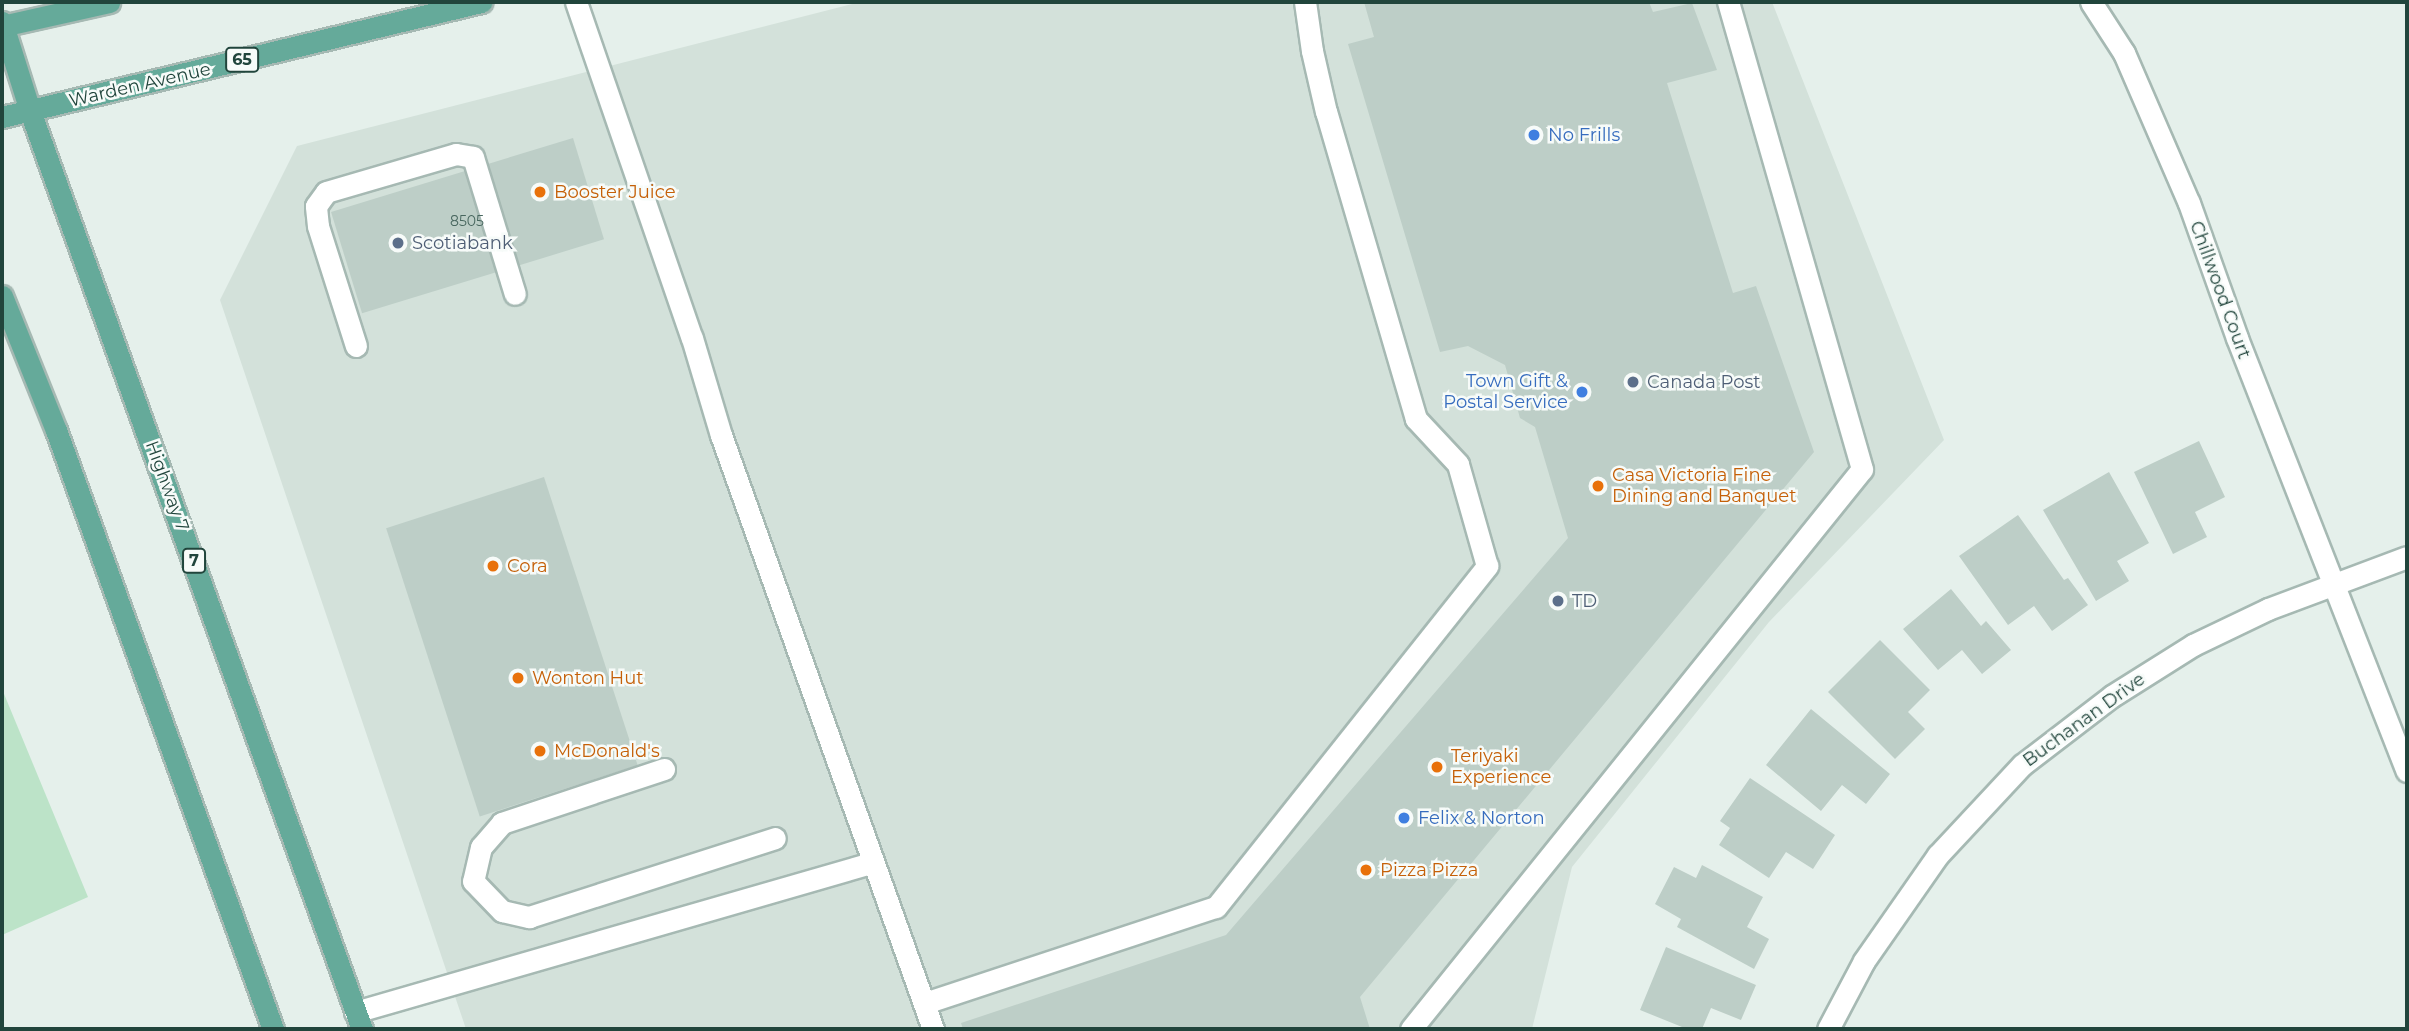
<!DOCTYPE html>
<html>
<head>
<meta charset="utf-8">
<style>
  body { margin:0 }
  #map { position:relative; width:2409px; height:1031px; overflow:hidden; background:#e5f0eb; font-family:Montserrat,sans-serif }
  div>[style] { position:absolute }
  .built>* { inset:0; background:#d3e1da }
  .green>* { inset:0; background:#bce3c8 }
  .building>* { inset:0; background:#bdcec7; transform-origin:0 0 }
  .roads { filter:drop-shadow(2px 0 #a6b9b3) drop-shadow(-2px 0 #a6b9b3) drop-shadow(0 2px #a6b9b3) drop-shadow(0 -2px #a6b9b3) }
  .lane>* { height:21px; margin:-10.5px; padding:0 10.5px; transform-origin:10.5px; border-radius:10.5px; background:#fff }
  .street>* { height:21px; margin:-10.5px; padding:0 10.5px; transform-origin:10.5px; border-radius:10.5px; background:#fff }
  .secondary>* { height:21px; margin:-10.5px; padding:0 10.5px; transform-origin:10.5px; border-radius:10.5px; background:#fff }
  .primary>* { height:21px; margin:-10.5px; padding:0 10.5px; transform-origin:10.5px; border-radius:10.5px; background:#65aa9a }
  .dots>* { width:19px; height:19px; translate:-50% -50%; box-sizing:border-box; border:4px solid #f7fbf9; border-radius:50% }
  span { translate:-50% -50%; white-space:nowrap; text-align:center; line-height:1.15; -webkit-text-stroke:5px #f7fbf9; paint-order:stroke }
  .number-label { font-size:14px; color:#48675f }
  .number-label span { -webkit-text-stroke-width:0 }
  .shield-label span { padding:2px 5px; background:#f7fbf9; border:2px solid; border-radius:5px; -webkit-text-stroke-width:0 }
  .shield-label { font-size:16px; color:#21453c; font-weight:700 }
  .street-label { font-size:18px; color:#21453c }
  .shop-label { font-size:18px; color:#366cbe }
  .left { translate:0 -50%; text-align:left }
  .right { translate:-100% -50%; text-align:right }
  .food-label { font-size:18px; color:#c56008 }
  .service-label { font-size:18px; color:#4e5e75 }
  .frame { position:absolute; inset:0; border:4px solid #21453c; pointer-events:none }
</style>
</head>
<body>
<div id="map">
  <div class="built">
    <i style="clip-path:polygon(860px 2px,1772px 2px,1944px 440px,1769px 622px,1572px 867px,1532px 1029px,466px 1029px,220px 300px,297px 146px)"></i>
  </div>
  <div class="green">
    <i style="clip-path:polygon(2px 689px,88px 897px,2px 935px)"></i>
  </div>
  <div class="building">
    <i style="clip-path:polygon(1364px 2px,1649px 2px,1653px 12px,1692px 3px,1717px 70px,1667px 83px,1733px 293px,1756px 286px,1814px 452px,1360px 997px,1370px 1029px,963px 1029px,961px 1023px,1226px 935px,1568px 538px,1535px 427px,1520px 418px,1505px 365px,1468px 346px,1440px 352px,1348px 44px,1374px 37px)"></i>
    <i style="left:573px;top:138px;width:106px;height:253px;rotate:73deg"></i>
    <i style="clip-path:polygon(2199px 441px,2225px 497px,2195px 512px,2207px 537px,2173px 554px,2134px 472px)"></i>
    <i style="clip-path:polygon(2109px 472px,2149px 543px,2117px 561px,2129px 581px,2096px 601px,2043px 510px)"></i>
    <i style="left:544px;top:477px;width:303px;height:166px;rotate:72deg"></i>
    <i style="clip-path:polygon(2018px 515px,2064px 580px,2068px 578px,2088px 605px,2052px 631px,2034px 606px,2008px 625px,1959px 556px)"></i>
    <i style="clip-path:polygon(1951px 589px,1981px 626px,1986px 621px,2011px 650px,1982px 674px,1962px 650px,1938px 670px,1903px 629px)"></i>
    <i style="clip-path:polygon(1880px 640px,1930px 690px,1908px 712px,1925px 729px,1895px 759px,1828px 692px)"></i>
    <i style="clip-path:polygon(1811px 709px,1890px 774px,1866px 804px,1842px 785px,1821px 811px,1766px 765px)"></i>
    <i style="clip-path:polygon(1750px 778px,1835px 835px,1813px 869px,1786px 852px,1769px 878px,1719px 845px,1730px 828px,1720px 821px)"></i>
    <i style="clip-path:polygon(1702px 865px,1763px 897px,1747px 927px,1769px 939px,1754px 969px,1677px 927px,1681px 919px,1655px 904px,1674px 867px,1696px 878px)"></i>
    <i style="clip-path:polygon(1666px 947px,1756px 985px,1741px 1020px,1711px 1008px,1702px 1029px,1687px 1029px,1640px 1010px)"></i>
  </div>
  <div class="roads">
    <div class="lane">
      <i style="left:576px;top:2px;width:355px;rotate:71deg"></i>
      <i style="left:692px;top:338px;width:101px;rotate:73.4deg"></i>
      <i style="left:721px;top:435px;width:631px;rotate:70.36deg"></i>
      <i style="left:356px;top:346px;width:126px;rotate:-107.6deg"></i>
      <i style="left:318px;top:226px;width:20px;rotate:-96deg"></i>
      <i style="left:316px;top:206px;width:17px;rotate:-54deg"></i>
      <i style="left:326px;top:192px;width:135px;rotate:-16.3deg"></i>
      <i style="left:456px;top:154px;width:17px;rotate:10deg"></i>
      <i style="left:473px;top:157px;width:143px;rotate:73deg"></i>
      <i style="left:664px;top:769px;width:171px;rotate:161.6deg"></i>
      <i style="left:502px;top:823px;width:32px;rotate:131deg"></i>
      <i style="left:481px;top:847px;width:35px;rotate:103deg"></i>
      <i style="left:473px;top:881px;width:42px;rotate:46deg"></i>
      <i style="left:502px;top:911px;width:28px;rotate:13deg"></i>
      <i style="left:529px;top:917px;width:258px;rotate:-17.8deg"></i>
      <i style="left:925px;top:1003px;width:306px;rotate:-18.3deg"></i>
      <i style="left:1216px;top:907px;width:436px;rotate:-51.5deg"></i>
      <i style="left:1487px;top:566px;width:106px;rotate:-105.9deg"></i>
      <i style="left:1458px;top:464px;width:62px;rotate:-133deg"></i>
      <i style="left:1416px;top:419px;width:320px;rotate:-106.3deg"></i>
      <i style="left:1326px;top:112px;width:63px;rotate:-102.9deg"></i>
      <i style="left:1312px;top:51px;width:49px;rotate:-98.1deg"></i>
      <i style="left:355px;top:1012px;width:537px;rotate:-16.11deg"></i>
      <i style="left:1411px;top:1029px;width:719px;rotate:-51.15deg"></i>
      <i style="left:1862px;top:469px;width:486px;rotate:-106deg"></i>
    </div>
    <div class="street">
      <i style="left:2091px;top:2px;width:61px;rotate:57.1deg"></i>
      <i style="left:2124px;top:53px;width:163px;rotate:66.6deg"></i>
      <i style="left:2189px;top:203px;width:143px;rotate:70.4deg"></i>
      <i style="left:2237px;top:338px;width:465px;rotate:68.6deg"></i>
    </div>
    <div class="secondary">
      <i style="left:1828px;top:1029px;width:77px;rotate:-62.1deg"></i>
      <i style="left:1864px;top:961px;width:129px;rotate:-55.1deg"></i>
      <i style="left:1938px;top:855px;width:123px;rotate:-47deg"></i>
      <i style="left:2022px;top:765px;width:113px;rotate:-37.5deg"></i>
      <i style="left:2112px;top:696px;width:96px;rotate:-32.2deg"></i>
      <i style="left:2193px;top:645px;width:83px;rotate:-25.6deg"></i>
      <i style="left:2268px;top:609px;width:148px;rotate:-20.5deg"></i>
    </div>
    <div class="primary">
      <i style="left:2px;top:22px;width:93px;rotate:72.5deg"></i>
      <i style="left:30px;top:111px;width:976px;rotate:70.12deg"></i>
      <i style="left:2px;top:26px;width:110px;rotate:-12.6deg"></i>
      <i style="left:2px;top:117px;width:493px;rotate:-13.5deg"></i>
      <i style="left:2px;top:296px;width:144px;rotate:68.1deg"></i>
      <i style="left:56px;top:430px;width:637px;rotate:70.09deg"></i>
    </div>
  </div>
  <div class="dots">
    <i style="left:1534px;top:135px;background:#3f7fe0"></i>
    <i style="left:540px;top:192px;background:#e8710a"></i>
    <i style="left:398px;top:243px;background:#5c6f8a"></i>
    <i style="left:1633px;top:382px;background:#5c6f8a"></i>
    <i style="left:1582px;top:392px;background:#3f7fe0"></i>
    <i style="left:1598px;top:486px;background:#e8710a"></i>
    <i style="left:493px;top:566px;background:#e8710a"></i>
    <i style="left:1558px;top:601px;background:#5c6f8a"></i>
    <i style="left:518px;top:678px;background:#e8710a"></i>
    <i style="left:540px;top:751px;background:#e8710a"></i>
    <i style="left:1437px;top:767px;background:#e8710a"></i>
    <i style="left:1404px;top:818px;background:#3f7fe0"></i>
    <i style="left:1366px;top:870px;background:#e8710a"></i>
  </div>
  <div class="number-label">
    <span style="left:467px;top:221px">8505</span>
  </div>
  <div class="shield-label">
    <span style="left:242px;top:60px">65</span>
    <span style="left:194px;top:561px">7</span>
  </div>
  <div class="street-label">
    <span style="left:140px;top:85px;rotate:-13deg">Warden Avenue</span>
    <span style="left:2220px;top:290px;rotate:70deg">Chillwood Court</span>
    <span style="left:167px;top:486px;rotate:70deg">Highway 7</span>
    <span style="left:2084px;top:720px;rotate:-36deg">Buchanan Drive</span>
  </div>
  <div class="shop-label">
    <span class="left" style="left:1548px;top:135px">No Frills</span>
    <span class="right" style="left:1568px;top:392px">Town Gift &amp;<br>Postal Service</span>
    <span class="left" style="left:1418px;top:818px">Felix &amp; Norton</span>
  </div>
  <div class="food-label">
    <span class="left" style="left:554px;top:192px">Booster Juice</span>
    <span class="left" style="left:1612px;top:486px">Casa Victoria Fine<br>Dining and Banquet</span>
    <span class="left" style="left:507px;top:566px">Cora</span>
    <span class="left" style="left:532px;top:678px">Wonton Hut</span>
    <span class="left" style="left:554px;top:751px">McDonald's</span>
    <span class="left" style="left:1451px;top:767px">Teriyaki<br>Experience</span>
    <span class="left" style="left:1380px;top:870px">Pizza Pizza</span>
  </div>
  <div class="service-label">
    <span class="left" style="left:412px;top:243px">Scotiabank</span>
    <span class="left" style="left:1647px;top:382px">Canada Post</span>
    <span class="left" style="left:1572px;top:601px">TD</span>
  </div>
  <div class="frame"></div>
</div>
</body>
</html>
